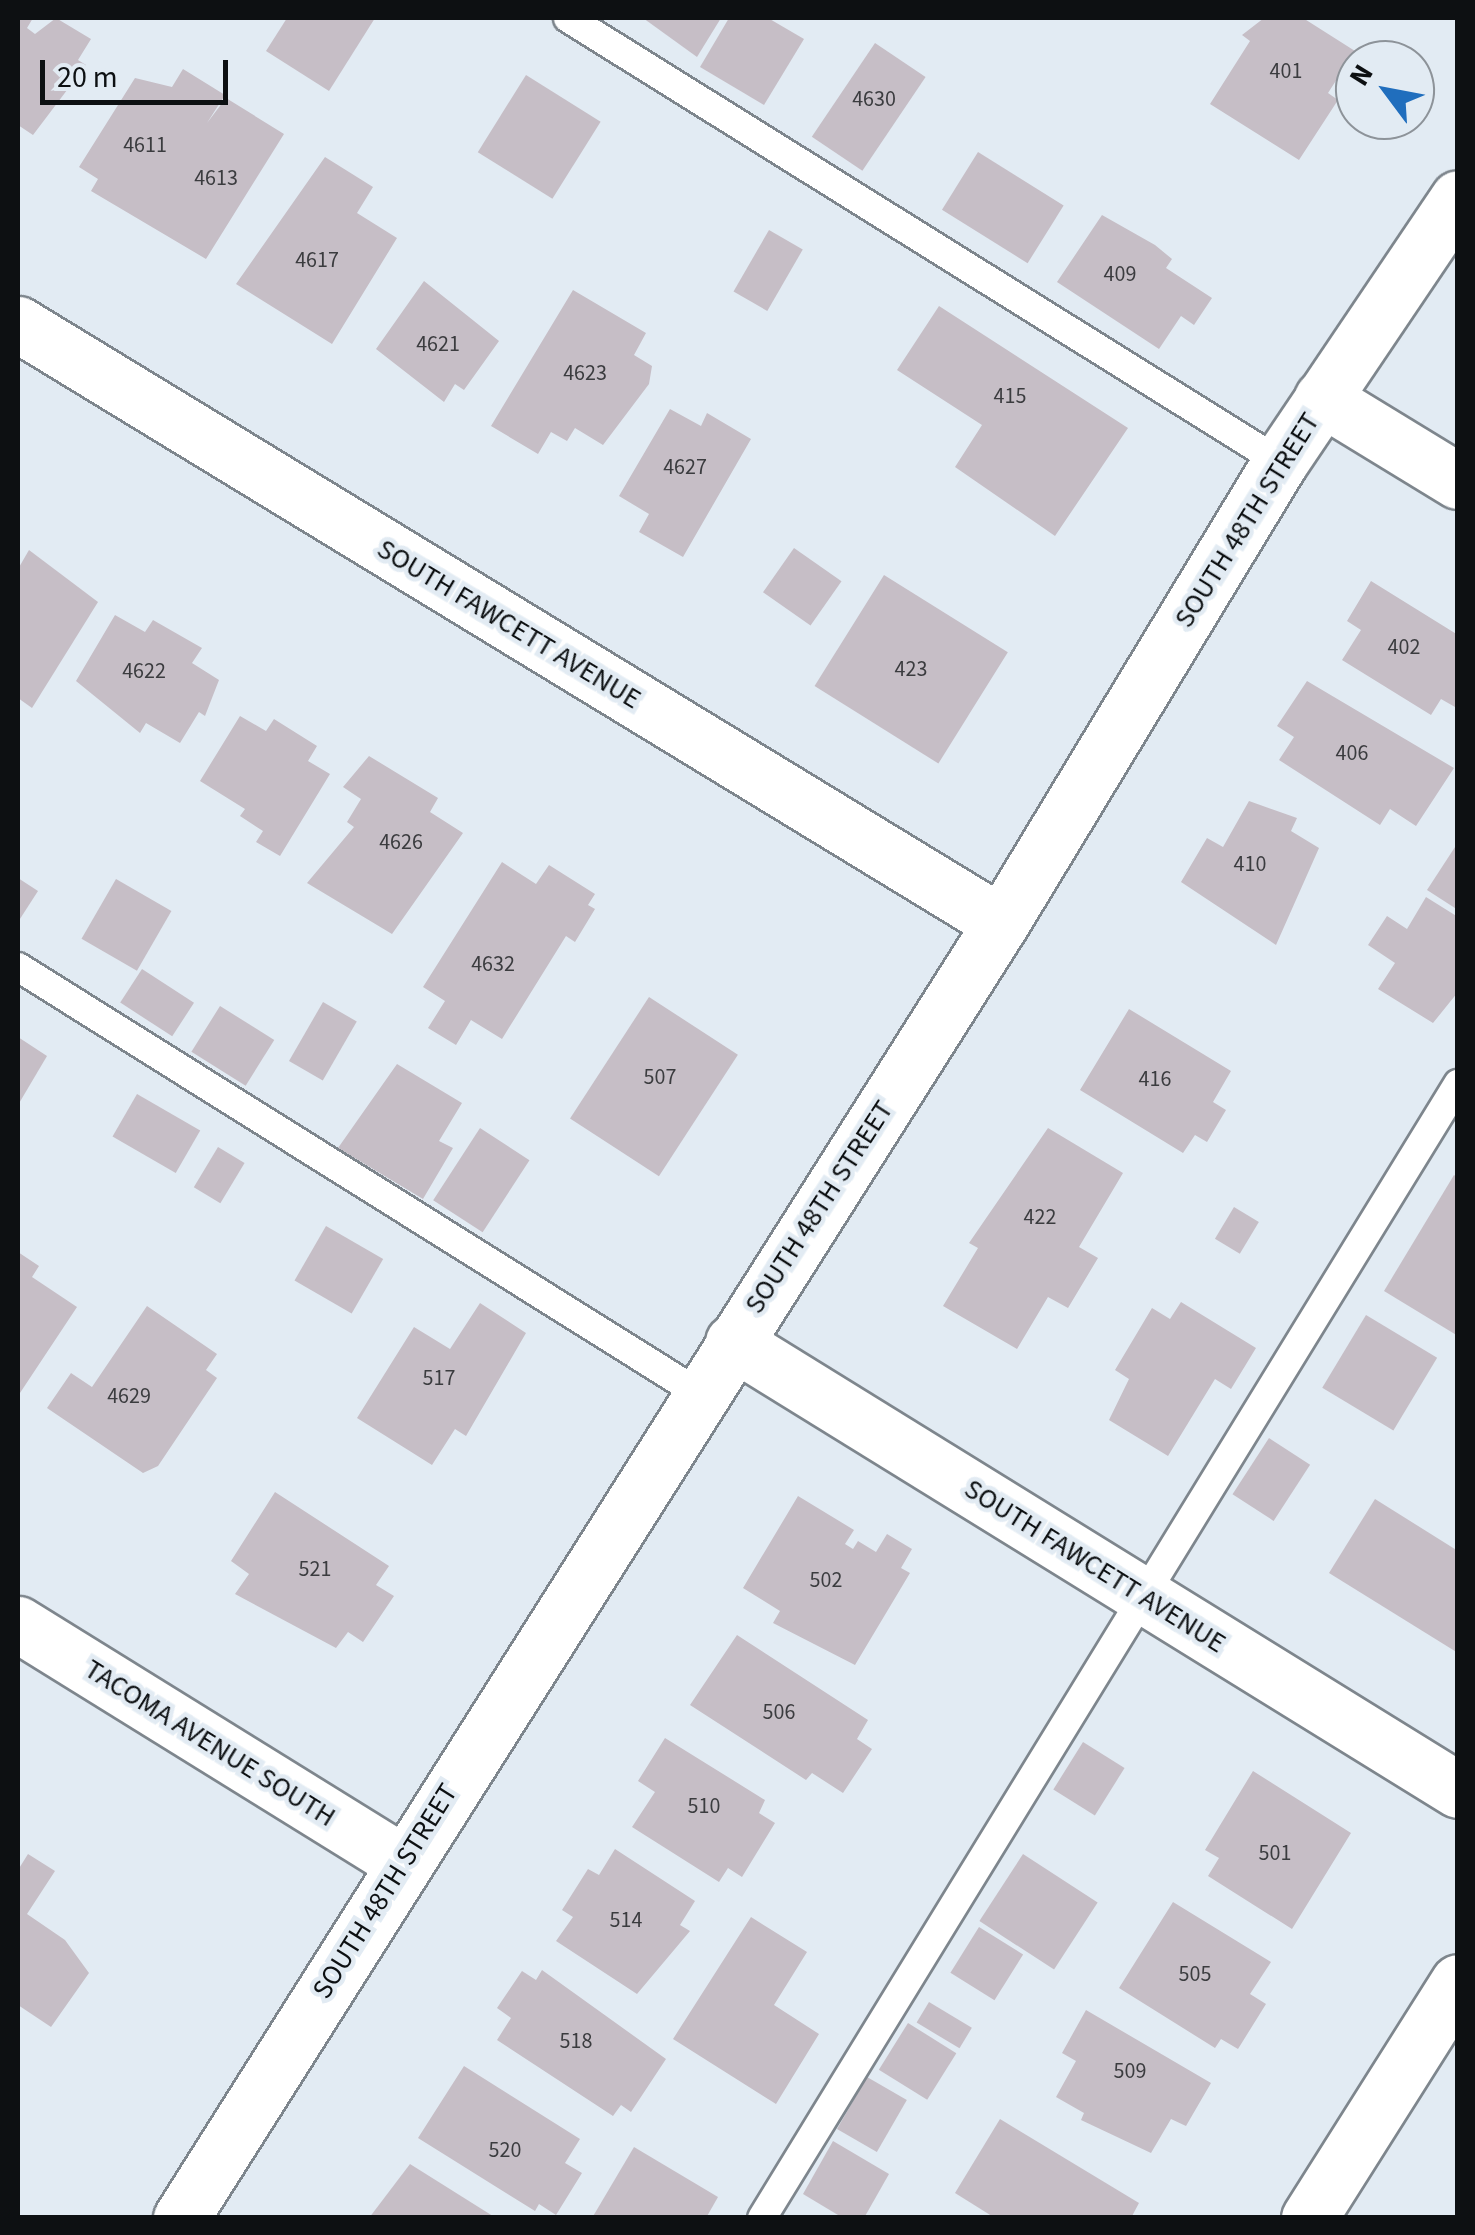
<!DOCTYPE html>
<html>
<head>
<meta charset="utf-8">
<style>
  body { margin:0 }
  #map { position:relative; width:1475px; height:2235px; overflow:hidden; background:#e2ebf3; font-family:"Source Sans 3",sans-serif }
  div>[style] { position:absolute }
  .building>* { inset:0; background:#c6bec6; transform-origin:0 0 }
  .roads { filter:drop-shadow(2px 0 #7e868d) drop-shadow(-2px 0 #7e868d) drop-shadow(0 2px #7e868d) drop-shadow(0 -2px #7e868d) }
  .service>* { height:28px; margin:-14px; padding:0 14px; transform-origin:14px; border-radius:14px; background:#fff }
  .minor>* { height:55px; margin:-27.5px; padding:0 27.5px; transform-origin:27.5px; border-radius:27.5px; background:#fff }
  .secondary>* { height:55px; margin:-27.5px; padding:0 27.5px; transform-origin:27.5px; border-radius:27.5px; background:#fff }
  span { translate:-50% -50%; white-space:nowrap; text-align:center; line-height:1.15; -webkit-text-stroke:9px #e2ebf3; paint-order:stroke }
  .number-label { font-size:22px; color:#3b3c3f }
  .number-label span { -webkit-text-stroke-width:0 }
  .street-label { font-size:28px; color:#0d1012 }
  .frame { position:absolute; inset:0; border:20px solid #0d1012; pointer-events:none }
  .north { position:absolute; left:1335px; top:40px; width:100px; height:100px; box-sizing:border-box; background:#e2ebf3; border:2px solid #8d9399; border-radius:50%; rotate:302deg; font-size:28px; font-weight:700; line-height:40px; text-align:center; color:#0d1012 }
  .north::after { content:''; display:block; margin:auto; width:35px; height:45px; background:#206ebd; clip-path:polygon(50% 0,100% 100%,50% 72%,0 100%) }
  .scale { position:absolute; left:40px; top:60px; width:188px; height:45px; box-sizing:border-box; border:5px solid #0d1012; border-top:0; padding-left:12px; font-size:30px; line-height:35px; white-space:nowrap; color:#0d1012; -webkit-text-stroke:8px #e2ebf3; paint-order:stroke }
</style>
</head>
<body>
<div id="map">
  <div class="building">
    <i style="clip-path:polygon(18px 18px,33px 18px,27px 28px,35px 34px,56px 18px,91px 39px,78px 60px,86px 65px,33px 135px,18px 125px)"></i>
    <i style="clip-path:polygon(287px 18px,375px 18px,329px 91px,266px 51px)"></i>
    <i style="clip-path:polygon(643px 18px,721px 18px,697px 57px)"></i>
    <i style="clip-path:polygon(729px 18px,768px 18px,804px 39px,764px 105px,700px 67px)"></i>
    <i style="clip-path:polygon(1264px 18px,1303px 18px,1355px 51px,1328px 93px,1338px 100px,1299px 160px,1210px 104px,1250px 41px,1242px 35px)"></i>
    <i style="left:875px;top:43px;width:61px;height:113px;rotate:34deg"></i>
    <i style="clip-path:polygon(183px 69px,225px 95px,207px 123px,226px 98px,284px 134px,206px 259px,91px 191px,98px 179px,79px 167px,135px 78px,172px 87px)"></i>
    <i style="left:526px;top:75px;width:88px;height:91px;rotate:32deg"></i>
    <i style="left:978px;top:152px;width:101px;height:68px;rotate:32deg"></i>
    <i style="clip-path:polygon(325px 157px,373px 187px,357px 213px,397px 238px,332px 344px,236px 284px)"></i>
    <i style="clip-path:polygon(1102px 215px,1155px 245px,1172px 259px,1166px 268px,1212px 298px,1194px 325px,1181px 316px,1159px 349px,1057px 282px)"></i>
    <i style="left:769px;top:230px;width:39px;height:71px;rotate:30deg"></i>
    <i style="clip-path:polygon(424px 281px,499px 341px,464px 390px,455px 384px,444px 402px,376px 349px)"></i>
    <i style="clip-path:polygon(573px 290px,646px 333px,634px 355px,652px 366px,649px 384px,603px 445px,575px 428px,567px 441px,551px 432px,538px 454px,491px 426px)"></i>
    <i style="clip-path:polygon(939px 306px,1128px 428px,1055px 536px,955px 467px,982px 425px,897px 370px)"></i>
    <i style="clip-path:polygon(670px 409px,701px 426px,707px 413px,751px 439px,683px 557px,639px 532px,649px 514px,619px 496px)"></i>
    <i style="left:794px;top:548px;width:58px;height:54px;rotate:35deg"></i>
    <i style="clip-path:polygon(29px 550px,98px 602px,32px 708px,18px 698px,18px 569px)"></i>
    <i style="left:884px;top:575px;width:146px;height:131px;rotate:32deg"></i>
    <i style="clip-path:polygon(1371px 581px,1458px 635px,1455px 707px,1441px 699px,1431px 715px,1342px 660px,1361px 630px,1347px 621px)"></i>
    <i style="clip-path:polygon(115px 615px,145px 632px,153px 620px,202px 648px,192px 663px,219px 680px,205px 716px,199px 712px,180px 743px,146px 723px,140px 733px,76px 681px)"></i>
    <i style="clip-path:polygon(1307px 681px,1454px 768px,1416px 826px,1390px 809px,1380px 825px,1279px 760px,1294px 737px,1277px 726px)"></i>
    <i style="clip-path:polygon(240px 716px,266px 731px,274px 719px,317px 746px,308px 761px,330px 774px,280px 856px,256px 842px,263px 831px,240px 816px,245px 809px,200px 781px)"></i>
    <i style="clip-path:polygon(369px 756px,438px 798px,430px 812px,463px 833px,392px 934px,307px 883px,354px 827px,347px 822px,361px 799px,343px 787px)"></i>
    <i style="clip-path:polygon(1249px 801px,1297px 818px,1291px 831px,1319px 848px,1276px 945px,1181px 882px,1207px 838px,1223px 847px)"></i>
    <i style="clip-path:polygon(1455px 847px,1458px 849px,1458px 910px,1427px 890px)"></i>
    <i style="clip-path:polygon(502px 862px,536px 884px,549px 865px,595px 894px,588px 905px,595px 909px,575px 942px,566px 936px,502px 1039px,471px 1020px,456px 1045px,428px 1028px,445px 1001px,423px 987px)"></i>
    <i style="clip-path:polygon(18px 878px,38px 891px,18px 922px)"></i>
    <i style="left:116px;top:879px;width:64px;height:69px;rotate:30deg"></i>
    <i style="clip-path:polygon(1426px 897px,1458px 917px,1458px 992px,1433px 1023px,1378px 989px,1395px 963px,1368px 945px,1387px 916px,1407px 929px)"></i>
    <i style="left:142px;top:969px;width:62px;height:40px;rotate:33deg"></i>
    <i style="left:649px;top:997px;width:106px;height:145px;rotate:33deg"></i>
    <i style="left:323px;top:1002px;width:39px;height:68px;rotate:30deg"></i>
    <i style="left:220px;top:1006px;width:64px;height:54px;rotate:32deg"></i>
    <i style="clip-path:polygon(1129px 1009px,1231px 1071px,1213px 1102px,1226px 1110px,1207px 1142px,1195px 1135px,1183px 1153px,1080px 1090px)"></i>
    <i style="clip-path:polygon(18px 1037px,47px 1056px,18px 1105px)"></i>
    <i style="clip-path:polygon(397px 1064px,462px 1103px,439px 1141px,453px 1148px,423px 1199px,338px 1148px)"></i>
    <i style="left:137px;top:1094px;width:73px;height:49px;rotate:30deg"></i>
    <i style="left:480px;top:1128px;width:59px;height:86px;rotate:33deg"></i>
    <i style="clip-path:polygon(1048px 1128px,1123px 1173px,1079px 1247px,1098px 1258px,1068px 1308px,1048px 1297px,1017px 1349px,943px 1306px,978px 1248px,969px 1243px)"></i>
    <i style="left:218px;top:1147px;width:31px;height:47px;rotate:31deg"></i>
    <i style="clip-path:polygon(1454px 1175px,1458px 1178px,1458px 1336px,1384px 1291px)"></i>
    <i style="left:1234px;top:1207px;width:29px;height:37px;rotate:31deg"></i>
    <i style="left:326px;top:1226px;width:66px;height:63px;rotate:30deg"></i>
    <i style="clip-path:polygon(18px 1252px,39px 1266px,32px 1277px,77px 1307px,18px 1396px)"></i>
    <i style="clip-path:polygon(1181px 1302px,1256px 1348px,1231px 1389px,1215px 1379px,1168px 1456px,1109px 1420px,1129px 1379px,1115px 1370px,1152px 1308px,1170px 1319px)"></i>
    <i style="clip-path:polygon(480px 1303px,526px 1333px,466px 1436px,455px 1429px,432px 1465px,357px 1418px,414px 1327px,450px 1349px)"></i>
    <i style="clip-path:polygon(147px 1306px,217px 1354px,206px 1370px,217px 1378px,158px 1466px,143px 1473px,47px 1408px,71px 1373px,92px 1387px)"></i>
    <i style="left:1366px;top:1315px;width:83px;height:85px;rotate:31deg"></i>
    <i style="left:1269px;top:1438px;width:49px;height:67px;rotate:33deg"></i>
    <i style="clip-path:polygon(275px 1492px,389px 1566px,376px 1585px,394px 1596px,363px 1642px,348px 1632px,336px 1648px,235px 1594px,249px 1574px,231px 1561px)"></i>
    <i style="clip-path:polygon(798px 1496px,854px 1530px,845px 1544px,853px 1549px,858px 1541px,876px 1552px,887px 1534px,912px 1549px,901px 1568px,910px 1573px,855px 1665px,773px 1623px,780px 1611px,743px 1588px)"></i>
    <i style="clip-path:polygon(1375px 1499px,1458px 1551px,1458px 1653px,1329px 1573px)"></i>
    <i style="clip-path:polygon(737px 1635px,868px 1720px,857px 1739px,872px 1749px,843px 1793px,812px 1773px,806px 1780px,690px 1705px)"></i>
    <i style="clip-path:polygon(665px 1738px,765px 1800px,759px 1813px,775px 1823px,742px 1877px,728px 1868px,719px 1882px,632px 1827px,655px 1792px,638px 1781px)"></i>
    <i style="left:1083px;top:1742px;width:49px;height:56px;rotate:32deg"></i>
    <i style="clip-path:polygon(1253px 1771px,1351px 1833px,1292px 1929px,1208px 1876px,1219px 1858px,1205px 1850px)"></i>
    <i style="clip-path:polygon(615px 1849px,695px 1901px,680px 1925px,690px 1931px,637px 1994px,556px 1941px,573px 1917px,562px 1910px,588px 1869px,599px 1875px)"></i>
    <i style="clip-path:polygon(28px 1854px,55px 1871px,27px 1914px,65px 1940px,89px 1973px,51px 2027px,18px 2005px,18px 1870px)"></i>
    <i style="left:1023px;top:1854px;width:89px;height:80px;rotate:33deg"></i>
    <i style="clip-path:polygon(1173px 1902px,1271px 1962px,1250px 1994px,1266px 2004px,1238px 2049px,1221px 2039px,1215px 2048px,1119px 1988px)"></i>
    <i style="clip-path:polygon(751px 1917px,807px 1952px,774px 2005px,819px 2034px,776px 2104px,673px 2039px)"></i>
    <i style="left:979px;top:1927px;width:52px;height:54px;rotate:32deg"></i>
    <i style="clip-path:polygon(542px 1970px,666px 2059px,631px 2112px,621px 2105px,613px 2116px,497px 2040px,511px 2018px,497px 2008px,522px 1971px,536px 1980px)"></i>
    <i style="left:929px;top:2002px;width:50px;height:24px;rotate:31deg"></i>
    <i style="clip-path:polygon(1086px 2010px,1211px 2083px,1186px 2126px,1171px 2119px,1151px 2153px,1081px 2120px,1084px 2113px,1056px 2097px,1076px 2061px,1062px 2053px)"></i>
    <i style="left:908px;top:2023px;width:57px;height:55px;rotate:32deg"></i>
    <i style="clip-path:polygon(464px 2066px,580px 2139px,565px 2163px,582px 2173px,556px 2215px,539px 2204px,535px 2211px,418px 2138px)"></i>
    <i style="left:867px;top:2077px;width:46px;height:60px;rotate:30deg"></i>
    <i style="clip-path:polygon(1000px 2119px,1139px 2203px,1131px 2218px,995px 2218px,955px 2193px)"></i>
    <i style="clip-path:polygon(833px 2141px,889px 2174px,864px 2218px,843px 2218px,803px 2194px)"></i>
    <i style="clip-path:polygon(634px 2147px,718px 2197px,706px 2218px,592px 2218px)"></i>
    <i style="clip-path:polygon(410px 2164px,496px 2218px,369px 2218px)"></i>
  </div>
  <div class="roads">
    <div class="service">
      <i style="left:568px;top:18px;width:839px;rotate:31.95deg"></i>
      <i style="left:18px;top:967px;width:805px;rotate:32.05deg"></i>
      <i style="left:762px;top:2218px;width:1331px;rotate:-58.46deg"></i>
    </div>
    <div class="minor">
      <i style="left:18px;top:324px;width:1151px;rotate:31.36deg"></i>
      <i style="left:1322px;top:398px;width:159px;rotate:31.4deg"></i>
      <i style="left:733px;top:1342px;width:852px;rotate:31.71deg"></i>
      <i style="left:18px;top:1624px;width:452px;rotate:31.8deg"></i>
      <i style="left:1309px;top:2218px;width:279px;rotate:-57.7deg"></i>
    </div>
    <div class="secondary">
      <i style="left:181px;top:2218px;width:1533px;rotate:-57.66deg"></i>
      <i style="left:1001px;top:923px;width:539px;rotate:-58.82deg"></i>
      <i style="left:1280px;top:462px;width:318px;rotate:-56deg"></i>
    </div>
  </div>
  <div class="number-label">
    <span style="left:1286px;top:72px">401</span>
    <span style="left:874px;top:100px">4630</span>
    <span style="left:145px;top:146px">4611</span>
    <span style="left:216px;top:179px">4613</span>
    <span style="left:317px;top:261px">4617</span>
    <span style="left:1120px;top:275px">409</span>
    <span style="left:438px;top:345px">4621</span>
    <span style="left:585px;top:374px">4623</span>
    <span style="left:1010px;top:397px">415</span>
    <span style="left:685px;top:468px">4627</span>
    <span style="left:1404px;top:648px">402</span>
    <span style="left:911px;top:670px">423</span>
    <span style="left:144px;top:672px">4622</span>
    <span style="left:1352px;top:754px">406</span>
    <span style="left:401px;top:843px">4626</span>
    <span style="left:1250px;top:865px">410</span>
    <span style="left:493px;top:965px">4632</span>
    <span style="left:660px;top:1078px">507</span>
    <span style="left:1155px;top:1080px">416</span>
    <span style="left:1040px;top:1218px">422</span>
    <span style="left:439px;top:1379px">517</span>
    <span style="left:129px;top:1397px">4629</span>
    <span style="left:315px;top:1570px">521</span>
    <span style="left:826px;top:1581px">502</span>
    <span style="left:779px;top:1713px">506</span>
    <span style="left:704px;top:1807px">510</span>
    <span style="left:1275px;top:1854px">501</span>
    <span style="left:626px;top:1921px">514</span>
    <span style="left:1195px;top:1975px">505</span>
    <span style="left:576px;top:2042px">518</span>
    <span style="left:1130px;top:2072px">509</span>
    <span style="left:505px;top:2151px">520</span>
  </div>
  <div class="street-label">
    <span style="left:1247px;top:520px;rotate:-58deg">SOUTH 48TH STREET</span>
    <span style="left:509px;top:624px;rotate:31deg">SOUTH FAWCETT AVENUE</span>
    <span style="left:819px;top:1207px;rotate:-57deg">SOUTH 48TH STREET</span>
    <span style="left:1095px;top:1566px;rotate:32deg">SOUTH FAWCETT AVENUE</span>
    <span style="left:210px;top:1743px;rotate:32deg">TACOMA AVENUE SOUTH</span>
    <span style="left:385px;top:1891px;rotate:-58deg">SOUTH 48TH STREET</span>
  </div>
  <div class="frame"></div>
  <div class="north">N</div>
  <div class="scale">20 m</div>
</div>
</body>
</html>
